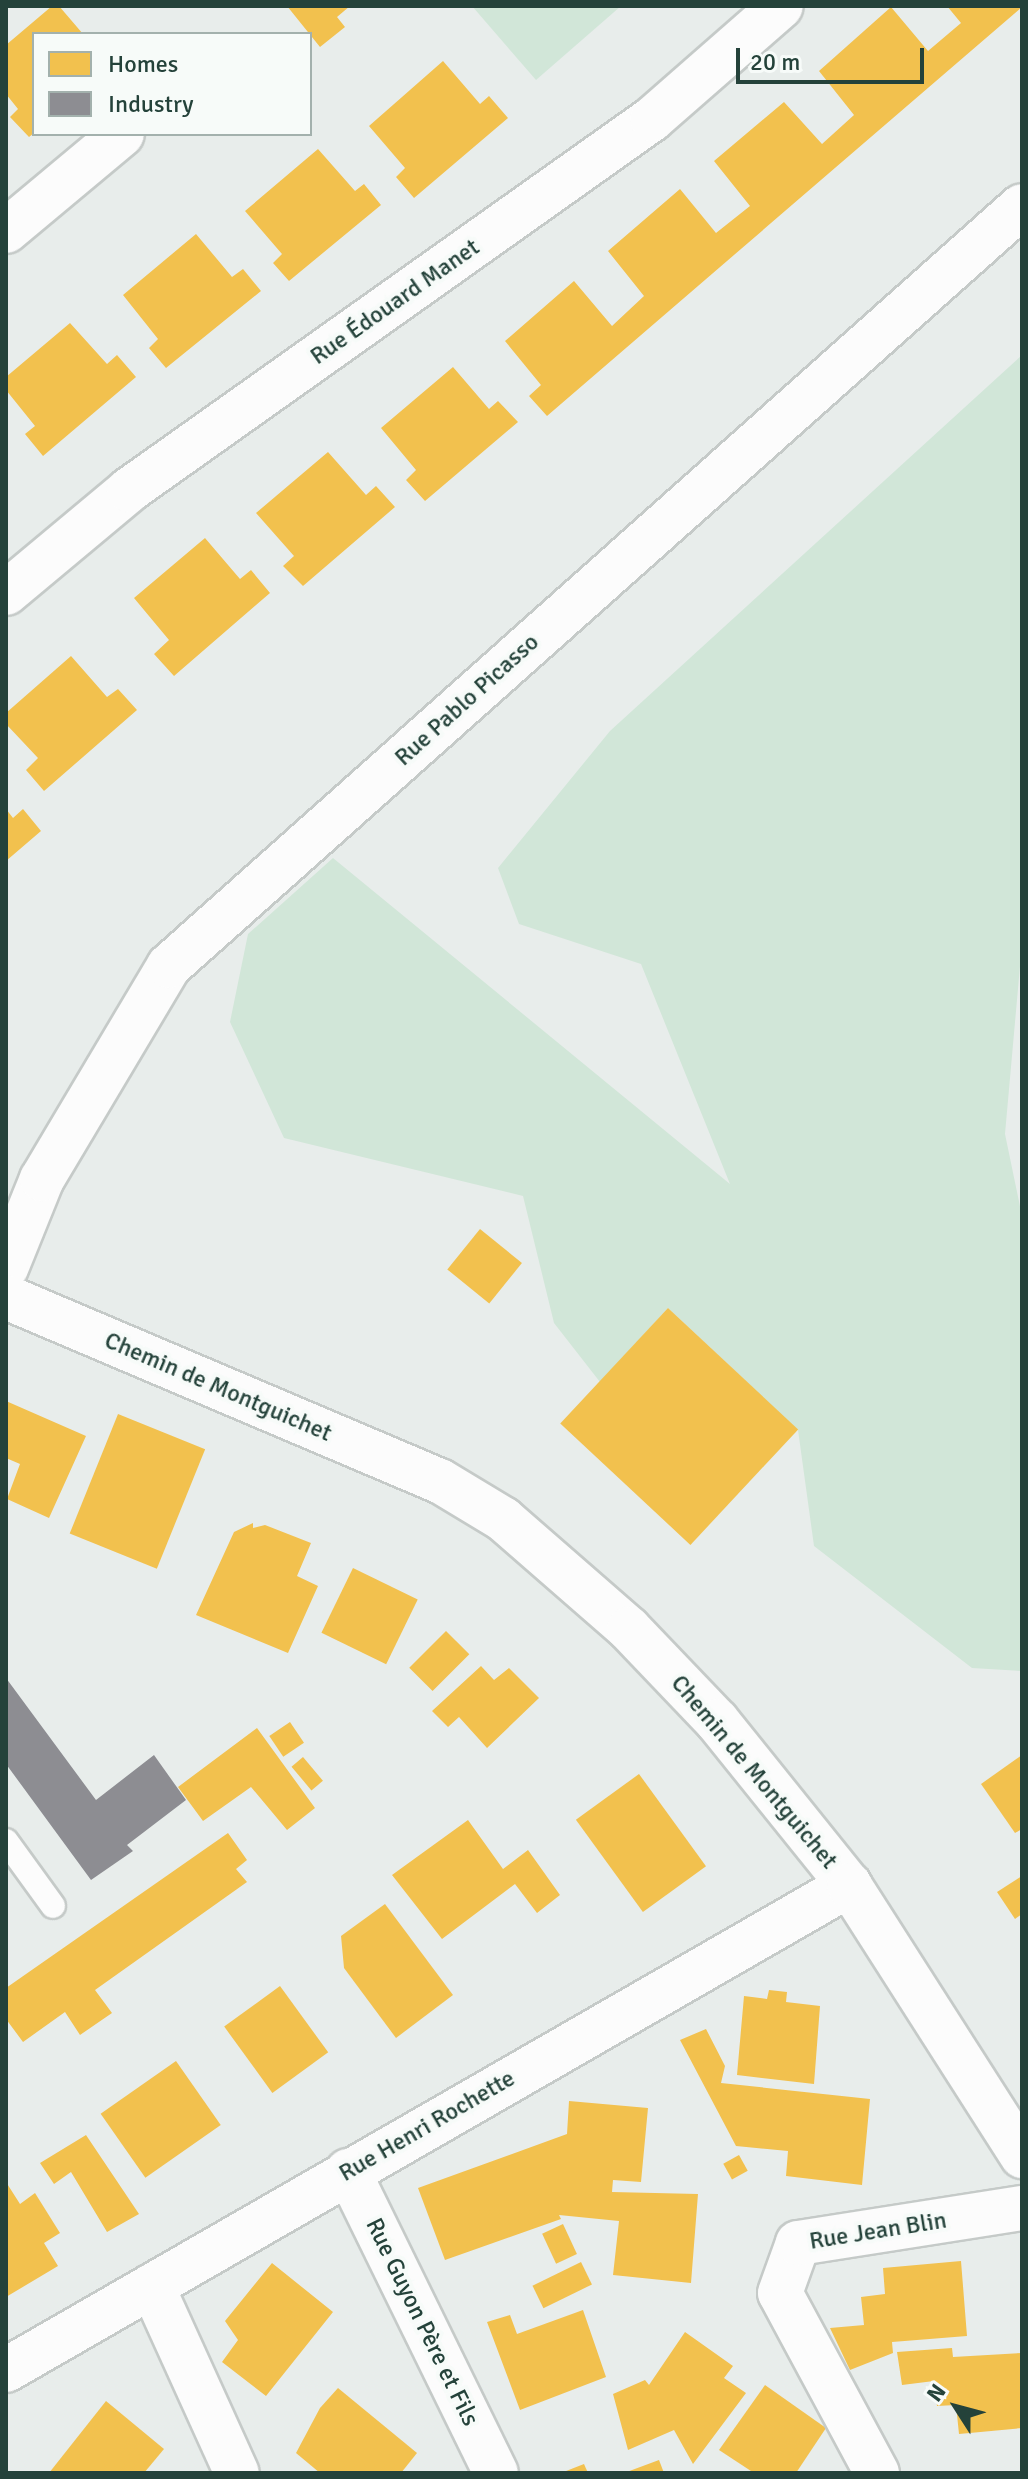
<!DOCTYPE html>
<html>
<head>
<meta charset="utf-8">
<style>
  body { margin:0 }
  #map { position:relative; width:1028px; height:2479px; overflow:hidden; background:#e8edeb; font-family:Signika,sans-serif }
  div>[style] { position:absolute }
  .green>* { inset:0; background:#d1e6d8 }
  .homes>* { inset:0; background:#f2c14e; transform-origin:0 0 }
  .industry>* { inset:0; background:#8d8d92 }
  .roads { filter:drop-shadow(2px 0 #c5cac8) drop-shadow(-2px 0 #c5cac8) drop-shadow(0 2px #c5cac8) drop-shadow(0 -2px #c5cac8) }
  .service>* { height:24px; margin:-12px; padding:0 12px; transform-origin:12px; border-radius:12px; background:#fcfcfc }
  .minor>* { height:44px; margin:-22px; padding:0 22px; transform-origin:22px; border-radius:22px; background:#fcfcfc }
  .tertiary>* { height:44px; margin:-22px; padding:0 22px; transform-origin:22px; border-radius:22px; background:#fcfcfc }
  span { translate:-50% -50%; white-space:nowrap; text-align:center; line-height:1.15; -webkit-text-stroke:8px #f7fbf9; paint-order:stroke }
  .street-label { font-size:24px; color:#24423a }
  .frame { position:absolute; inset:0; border:8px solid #24423a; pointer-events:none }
  .legend { position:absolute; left:32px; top:32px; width:280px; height:104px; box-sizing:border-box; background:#f7fbf9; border:2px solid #a3b1ad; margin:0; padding:10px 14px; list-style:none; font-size:24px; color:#24423a }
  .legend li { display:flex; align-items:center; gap:16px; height:40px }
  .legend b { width:40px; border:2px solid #a3b1ad }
  .north { position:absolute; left:916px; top:2367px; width:80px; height:80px; -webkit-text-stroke:6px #f7fbf9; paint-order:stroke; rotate:306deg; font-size:22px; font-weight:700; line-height:32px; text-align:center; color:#24423a }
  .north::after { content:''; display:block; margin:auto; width:28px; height:36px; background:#24423a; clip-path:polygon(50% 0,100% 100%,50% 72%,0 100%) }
  .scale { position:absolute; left:736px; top:48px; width:188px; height:36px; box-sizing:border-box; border:4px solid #24423a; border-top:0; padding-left:10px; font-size:24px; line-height:28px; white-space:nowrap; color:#24423a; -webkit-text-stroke:6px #f7fbf9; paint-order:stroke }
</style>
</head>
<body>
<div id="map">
  <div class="green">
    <i style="clip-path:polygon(472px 6px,621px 6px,536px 80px)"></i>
    <i style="clip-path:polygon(1022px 355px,1022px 944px,1005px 1134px,1022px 1216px,1022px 1671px,972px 1668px,814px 1546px,798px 1430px,668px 1308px,600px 1382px,554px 1323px,523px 1196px,284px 1138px,230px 1022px,248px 934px,333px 858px,730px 1184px,641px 964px,519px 924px,498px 868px,610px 731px)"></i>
  </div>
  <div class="homes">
    <i style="clip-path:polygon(52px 6px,59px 6px,83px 34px,34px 34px,34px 133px,29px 137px,10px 117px,18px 109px,6px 94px,6px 45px)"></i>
    <i style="clip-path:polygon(287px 6px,350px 6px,337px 17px,345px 27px,320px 47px)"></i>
    <i style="clip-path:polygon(947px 6px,1022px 7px,547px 416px,529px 396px,541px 385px,505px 341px,574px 281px,612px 326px,644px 296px,608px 251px,680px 189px,716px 233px,750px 206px,714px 161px,784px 102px,822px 144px,854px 115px,819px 71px,891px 7px,928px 51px,961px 23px)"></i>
    <i style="clip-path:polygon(443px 61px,480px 104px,489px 96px,508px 118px,414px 198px,396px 177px,405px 168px,369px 126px)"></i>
    <i style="clip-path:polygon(318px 149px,355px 191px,364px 184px,381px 205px,289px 281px,273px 263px,282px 254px,245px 211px)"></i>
    <i style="clip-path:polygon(196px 234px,232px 277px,243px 269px,261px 291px,166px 368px,149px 348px,158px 339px,123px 295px)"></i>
    <i style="clip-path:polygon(70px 323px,107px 364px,117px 355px,136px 377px,43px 456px,25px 434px,35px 426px,6px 390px,6px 377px)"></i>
    <i style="clip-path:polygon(453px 367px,489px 409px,498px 401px,518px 422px,425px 501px,406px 480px,416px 470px,381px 428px)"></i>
    <i style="clip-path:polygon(328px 452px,366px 495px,376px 486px,395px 507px,303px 586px,283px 566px,294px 556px,256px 513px)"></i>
    <i style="clip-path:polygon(205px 538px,240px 579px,251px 570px,270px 593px,174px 676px,154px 654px,169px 640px,134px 598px)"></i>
    <i style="clip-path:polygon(71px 656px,107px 697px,118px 689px,137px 710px,44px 791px,26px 770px,38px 758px,6px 724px,6px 713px)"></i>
    <i style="clip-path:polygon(6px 809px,13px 818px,23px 809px,41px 831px,6px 861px)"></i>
    <i style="left:480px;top:1229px;width:54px;height:52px;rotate:39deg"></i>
    <i style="left:668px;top:1308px;width:178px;height:158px;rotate:43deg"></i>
    <i style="clip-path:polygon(6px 1401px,86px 1436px,49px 1518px,7px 1499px,20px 1464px,6px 1458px)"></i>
    <i style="left:118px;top:1414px;width:94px;height:129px;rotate:22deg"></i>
    <i style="clip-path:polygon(253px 1523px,253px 1528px,265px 1525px,311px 1543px,297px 1576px,318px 1586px,288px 1653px,196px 1615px,234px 1532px)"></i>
    <i style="left:353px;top:1568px;width:72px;height:72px;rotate:26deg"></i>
    <i style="left:446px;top:1631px;width:33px;height:52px;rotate:45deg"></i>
    <i style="clip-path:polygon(481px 1666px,494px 1680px,509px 1668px,539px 1698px,487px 1748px,459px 1717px,448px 1727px,432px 1711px)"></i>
    <i style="left:290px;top:1722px;width:25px;height:25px;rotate:56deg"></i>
    <i style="clip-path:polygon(257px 1728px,315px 1808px,287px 1830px,251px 1787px,203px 1821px,178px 1787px)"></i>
    <i style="clip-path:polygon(1022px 1755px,1022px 1829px,1015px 1833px,981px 1784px)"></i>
    <i style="left:303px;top:1757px;width:31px;height:15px;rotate:50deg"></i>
    <i style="left:639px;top:1774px;width:114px;height:78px;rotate:54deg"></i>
    <i style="clip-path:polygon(468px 1820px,503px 1869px,528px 1850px,560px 1895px,537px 1913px,515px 1884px,442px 1939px,392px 1875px)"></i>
    <i style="clip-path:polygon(228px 1833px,247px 1860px,236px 1869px,247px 1882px,95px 1990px,112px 2013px,80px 2035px,65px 2012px,23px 2042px,6px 2019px,6px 1988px)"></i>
    <i style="clip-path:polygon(1022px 1876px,1022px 1914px,1015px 1919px,997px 1892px)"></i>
    <i style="clip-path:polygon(385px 1904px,453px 1995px,396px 2038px,344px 1968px,341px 1936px)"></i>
    <i style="left:280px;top:1986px;width:82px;height:69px;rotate:54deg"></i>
    <i style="clip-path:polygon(769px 1990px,787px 1992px,786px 2002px,820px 2006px,814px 2084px,737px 2075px,744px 1996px,767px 1999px)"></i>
    <i style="clip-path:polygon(706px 2029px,725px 2066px,721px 2083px,870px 2099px,862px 2185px,786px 2176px,788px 2151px,736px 2146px,680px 2040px)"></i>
    <i style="left:176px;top:2061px;width:78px;height:92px;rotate:55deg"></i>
    <i style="clip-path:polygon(569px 2101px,648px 2108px,641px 2182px,613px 2180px,612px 2192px,698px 2194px,691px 2283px,613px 2275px,619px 2221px,559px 2215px,561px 2219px,445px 2260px,418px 2188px,567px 2134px)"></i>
    <i style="clip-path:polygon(86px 2135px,139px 2214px,107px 2232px,71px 2172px,54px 2184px,40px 2163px)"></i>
    <i style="left:739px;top:2155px;width:18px;height:18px;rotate:61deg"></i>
    <i style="clip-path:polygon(6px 2182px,20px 2204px,35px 2193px,60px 2233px,44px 2243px,58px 2266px,6px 2297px)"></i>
    <i style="left:563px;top:2224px;width:33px;height:23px;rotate:65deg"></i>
    <i style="clip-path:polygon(961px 2261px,967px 2336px,892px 2342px,893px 2353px,850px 2370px,830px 2328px,864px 2325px,861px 2297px,885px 2294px,883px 2268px)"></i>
    <i style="left:581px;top:2262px;width:25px;height:54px;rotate:64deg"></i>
    <i style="clip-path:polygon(272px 2263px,333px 2312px,266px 2396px,222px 2362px,238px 2340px,225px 2321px)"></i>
    <i style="clip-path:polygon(583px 2310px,606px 2377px,520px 2410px,487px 2322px,510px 2315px,517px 2334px)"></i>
    <i style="clip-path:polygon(685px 2332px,733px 2366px,724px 2378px,746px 2393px,693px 2464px,674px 2430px,628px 2450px,613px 2394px,645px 2380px,649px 2385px)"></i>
    <i style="clip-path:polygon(952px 2348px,953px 2357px,1022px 2353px,1022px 2428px,959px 2434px,956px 2405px,937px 2406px,934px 2381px,902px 2385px,897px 2352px)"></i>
    <i style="clip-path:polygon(765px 2385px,826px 2428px,796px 2473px,754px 2473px,719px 2450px)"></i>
    <i style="clip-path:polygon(338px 2388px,417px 2453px,401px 2473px,320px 2473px,296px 2453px,320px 2408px)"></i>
    <i style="clip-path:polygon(106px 2401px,164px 2449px,144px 2473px,49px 2473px)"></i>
    <i style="clip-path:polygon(659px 2460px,664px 2473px,624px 2473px)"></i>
    <i style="clip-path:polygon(584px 2464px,588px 2473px,561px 2473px)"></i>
  </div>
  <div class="industry">
    <i style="clip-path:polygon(6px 1678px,96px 1800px,154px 1755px,186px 1800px,127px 1845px,133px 1851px,91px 1880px,6px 1764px)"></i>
  </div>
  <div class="roads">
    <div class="service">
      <i style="left:6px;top:1841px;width:80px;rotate:54.1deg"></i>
    </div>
    <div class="minor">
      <i style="left:6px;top:231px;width:151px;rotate:-39.9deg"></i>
      <i style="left:6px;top:593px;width:160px;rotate:-39.9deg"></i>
      <i style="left:129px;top:490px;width:641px;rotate:-35.35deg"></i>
      <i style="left:652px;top:119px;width:171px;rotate:-41.2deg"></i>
      <i style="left:6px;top:1268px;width:96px;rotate:-68deg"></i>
      <i style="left:42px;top:1179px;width:248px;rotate:-59.2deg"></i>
      <i style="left:169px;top:966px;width:1142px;rotate:-41.7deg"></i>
      <i style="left:348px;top:2171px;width:336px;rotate:63.9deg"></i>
      <i style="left:152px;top:2286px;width:205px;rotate:65.6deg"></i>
      <i style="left:6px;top:2370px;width:973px;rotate:-29.91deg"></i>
      <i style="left:877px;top:2473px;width:204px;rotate:-118.3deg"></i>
      <i style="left:780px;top:2293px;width:53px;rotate:-70.2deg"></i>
      <i style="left:798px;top:2243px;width:227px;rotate:-8.9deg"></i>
    </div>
    <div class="tertiary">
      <i style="left:6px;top:1297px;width:471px;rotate:23deg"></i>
      <i style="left:440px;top:1481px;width:74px;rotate:31.1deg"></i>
      <i style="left:503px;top:1519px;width:167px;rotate:41.1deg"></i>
      <i style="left:629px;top:1629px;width:127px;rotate:46.3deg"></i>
      <i style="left:717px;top:1721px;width:211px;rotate:51.2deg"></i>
      <i style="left:849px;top:1885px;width:322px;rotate:57.4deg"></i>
    </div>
  </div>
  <div class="street-label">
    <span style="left:395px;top:302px;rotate:-35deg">Rue Édouard Manet</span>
    <span style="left:467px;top:700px;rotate:-42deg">Rue Pablo Picasso</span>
    <span style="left:218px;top:1387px;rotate:23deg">Chemin de Montguichet</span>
    <span style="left:754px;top:1772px;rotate:50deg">Chemin de Montguichet</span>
    <span style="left:427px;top:2126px;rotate:-30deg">Rue Henri Rochette</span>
    <span style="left:878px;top:2231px;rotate:-9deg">Rue Jean Blin</span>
    <span style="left:422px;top:2322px;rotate:64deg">Rue Guyon Père et Fils</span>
  </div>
  <div class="frame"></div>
  <ul class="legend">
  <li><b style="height:22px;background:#f2c14e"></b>Homes</li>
  <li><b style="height:22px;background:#8d8d92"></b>Industry</li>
  </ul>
  <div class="north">N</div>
  <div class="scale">20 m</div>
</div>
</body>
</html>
